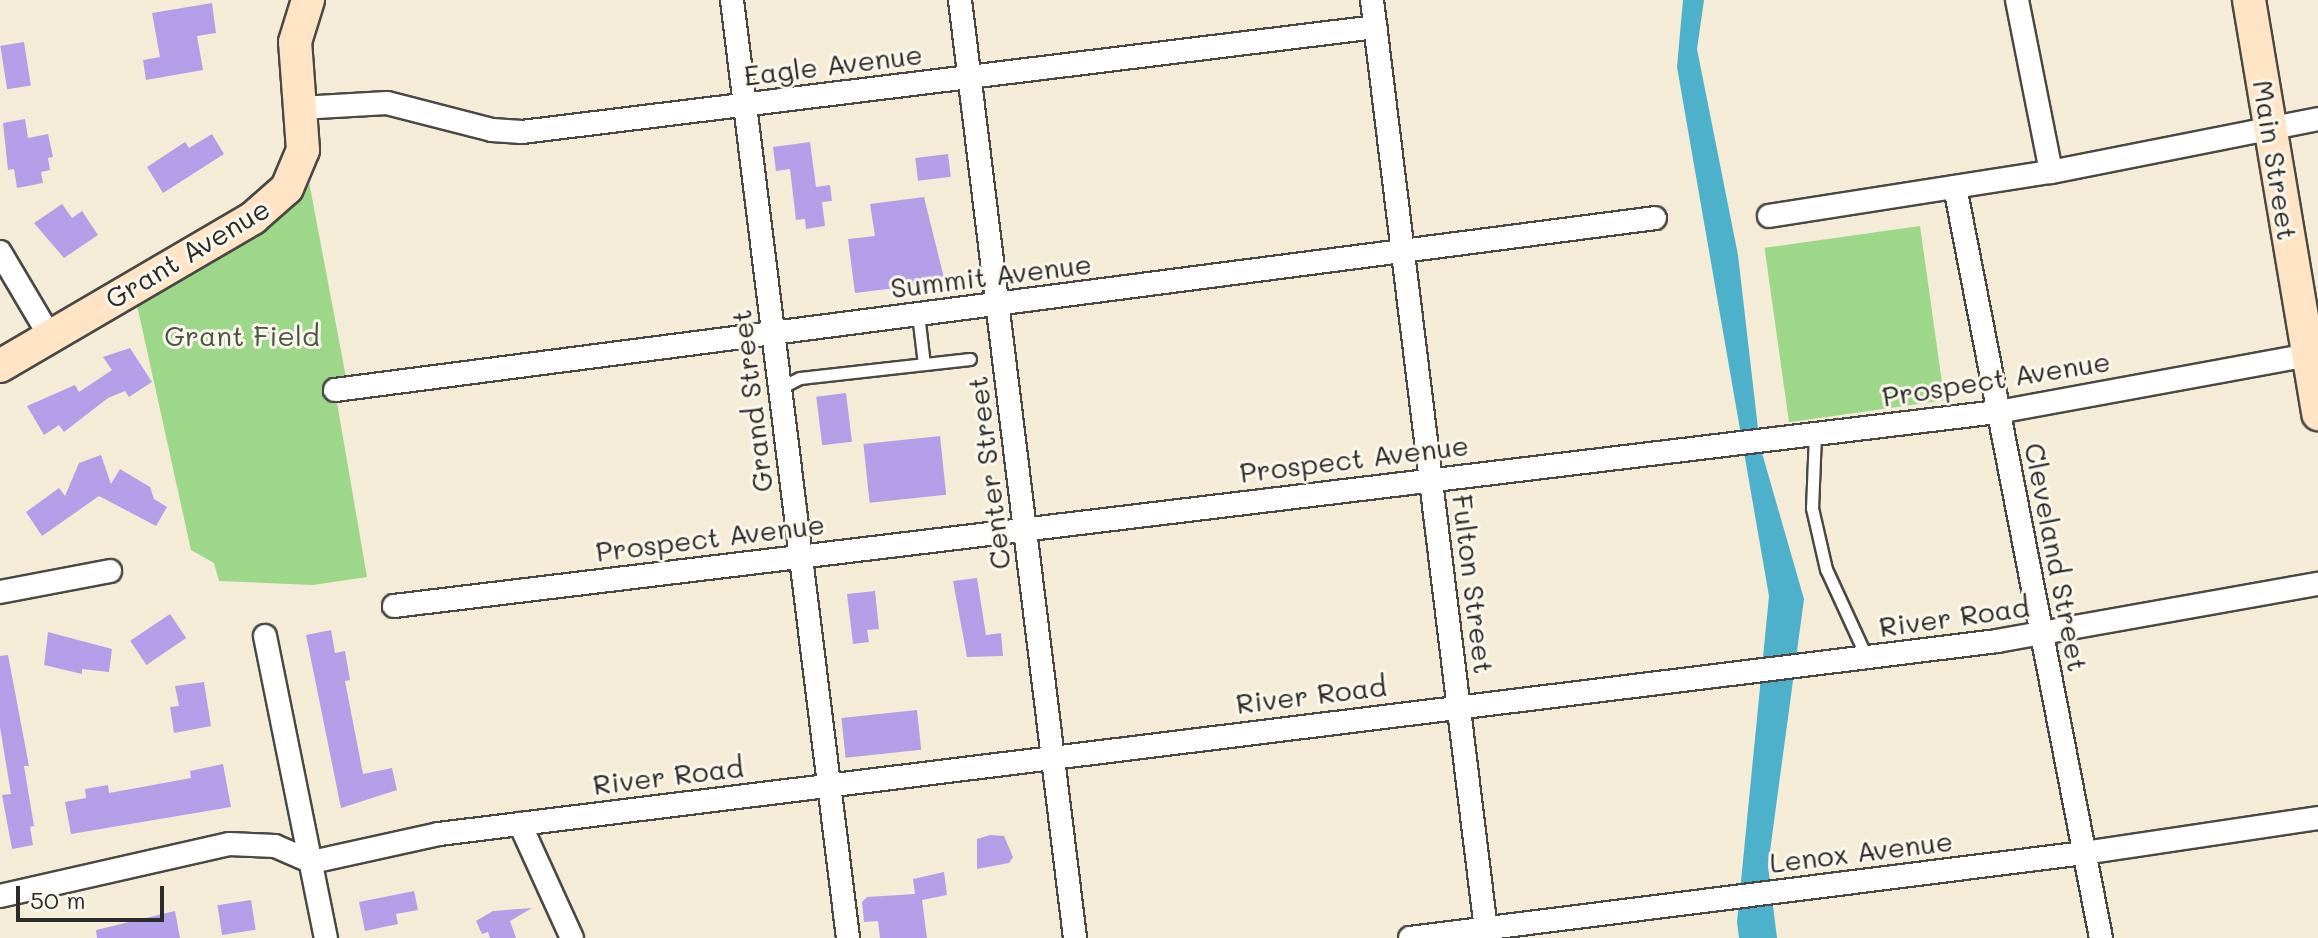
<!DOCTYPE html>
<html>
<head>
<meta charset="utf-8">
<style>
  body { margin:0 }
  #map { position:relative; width:2318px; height:938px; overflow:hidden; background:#f4ecd6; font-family:Mali,sans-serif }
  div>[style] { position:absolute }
  .green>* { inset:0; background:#9dd78a; transform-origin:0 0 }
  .water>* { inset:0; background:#4db1cc }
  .building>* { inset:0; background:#b39fe8; transform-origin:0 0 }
  .roads { filter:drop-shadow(2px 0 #494845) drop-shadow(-2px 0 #494845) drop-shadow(0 2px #494845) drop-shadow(0 -2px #494845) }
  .lane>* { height:11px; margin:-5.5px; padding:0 5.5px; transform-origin:5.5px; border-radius:5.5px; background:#fff }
  .street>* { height:22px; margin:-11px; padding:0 11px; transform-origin:11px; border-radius:11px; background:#fff }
  .secondary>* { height:32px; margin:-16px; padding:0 16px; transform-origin:16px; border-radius:16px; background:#ffe4c6 }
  span { translate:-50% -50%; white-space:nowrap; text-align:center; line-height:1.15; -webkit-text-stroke:6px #fbf7ec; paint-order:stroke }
  .street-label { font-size:28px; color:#2b2b2b }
  .park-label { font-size:28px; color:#485643 }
  .scale { position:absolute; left:16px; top:886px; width:148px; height:36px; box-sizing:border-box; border:4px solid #2b2b2b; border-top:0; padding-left:10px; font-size:24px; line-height:28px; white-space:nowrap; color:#2b2b2b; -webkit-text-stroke:6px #fbf7ec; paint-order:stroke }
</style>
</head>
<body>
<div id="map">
  <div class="green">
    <i style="clip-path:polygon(303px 150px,348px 388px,335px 391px,367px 577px,313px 585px,219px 581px,214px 563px,191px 550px,133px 287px,253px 218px)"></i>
    <i style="left:1920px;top:226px;width:176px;height:157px;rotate:82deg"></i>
  </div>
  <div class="water">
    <i style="clip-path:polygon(1683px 0,1704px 0,1697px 49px,1738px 255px,1760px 446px,1804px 599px,1768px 866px,1777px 938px,1739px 938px,1737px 922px,1769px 596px,1677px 67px)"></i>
  </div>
  <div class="building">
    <i style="clip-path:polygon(212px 3px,216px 33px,197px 36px,203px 70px,146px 80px,143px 60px,160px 57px,152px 13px)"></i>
    <i style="left:24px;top:42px;width:44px;height:24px;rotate:81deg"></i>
    <i style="clip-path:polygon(25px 119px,28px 138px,48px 134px,53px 157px,48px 158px,50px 170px,41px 172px,43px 183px,17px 188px,14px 169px,8px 170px,3px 123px)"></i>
    <i style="clip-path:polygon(212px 134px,224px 154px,163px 193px,147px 167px,185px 142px,189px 148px)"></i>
    <i style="clip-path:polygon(810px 142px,816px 187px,830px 185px,832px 201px,822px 202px,825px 226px,806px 229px,805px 219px,796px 220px,790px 169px,776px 171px,773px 147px)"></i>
    <i style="left:948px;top:154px;width:23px;height:33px;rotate:83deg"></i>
    <i style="clip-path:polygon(924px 197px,945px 282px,855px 293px,848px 239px,875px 236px,870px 204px)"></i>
    <i style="clip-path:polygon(62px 204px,72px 218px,82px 211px,98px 235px,64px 258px,34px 223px)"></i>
    <i style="clip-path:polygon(130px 348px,152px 382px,129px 397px,125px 391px,108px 398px,64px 432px,59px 425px,44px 435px,27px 406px,75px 385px,79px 392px,112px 370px,103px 357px)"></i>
    <i style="left:846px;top:393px;width:49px;height:30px;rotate:83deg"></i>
    <i style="left:940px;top:436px;width:59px;height:77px;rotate:84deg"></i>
    <i style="clip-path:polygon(101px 455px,111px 484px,120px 469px,150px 487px,154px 499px,167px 507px,156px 526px,99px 496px,42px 536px,26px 512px,59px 488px,65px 496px,79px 463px)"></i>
    <i style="clip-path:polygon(977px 578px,986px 635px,1001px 633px,1003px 656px,967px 657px,953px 581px)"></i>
    <i style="clip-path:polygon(875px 591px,879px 629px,867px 630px,869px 642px,853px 644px,847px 594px)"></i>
    <i style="left:170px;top:614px;width:29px;height:48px;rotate:56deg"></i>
    <i style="clip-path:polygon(331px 630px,335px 653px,345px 651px,350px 680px,345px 681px,363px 774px,392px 768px,397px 790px,341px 808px,306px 635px)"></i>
    <i style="clip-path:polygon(48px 632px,112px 649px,109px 672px,82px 669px,82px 674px,44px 665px)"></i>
    <i style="clip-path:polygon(8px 655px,29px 766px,24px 766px,34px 826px,30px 827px,33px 845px,12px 849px,2px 795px,11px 794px,0 727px,0 656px)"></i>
    <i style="clip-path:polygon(204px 682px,211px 726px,174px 733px,170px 707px,179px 706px,175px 686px)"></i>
    <i style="left:917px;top:710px;width:40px;height:76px;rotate:84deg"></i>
    <i style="clip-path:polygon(223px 764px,231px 807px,71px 834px,65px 802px,86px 798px,85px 789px,108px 785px,109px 793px,191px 778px,190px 771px)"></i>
    <i style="clip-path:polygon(990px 835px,1004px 836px,1013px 857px,1009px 863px,977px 869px,977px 839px)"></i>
    <i style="clip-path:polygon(944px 872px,947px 895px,922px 900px,927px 938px,880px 938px,878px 921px,864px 922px,862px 902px,867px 897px,915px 894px,913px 879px)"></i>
    <i style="clip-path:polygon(414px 891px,418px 910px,396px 914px,398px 924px,365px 931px,359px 902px)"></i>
    <i style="left:251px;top:900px;width:30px;height:34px;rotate:81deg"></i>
    <i style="clip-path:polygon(532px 908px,510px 921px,516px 938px,490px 938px,488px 932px,482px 934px,476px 921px,493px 911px)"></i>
    <i style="clip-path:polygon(175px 911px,180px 938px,97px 938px,96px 930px)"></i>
  </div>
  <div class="roads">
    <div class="lane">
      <i style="left:918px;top:314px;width:50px;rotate:83.2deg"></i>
      <i style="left:780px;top:388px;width:22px;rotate:-27deg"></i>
      <i style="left:800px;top:378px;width:171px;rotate:-6.4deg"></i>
      <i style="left:1815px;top:434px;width:74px;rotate:92.3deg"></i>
      <i style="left:1812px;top:508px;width:63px;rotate:77.1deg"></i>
      <i style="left:1826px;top:569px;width:98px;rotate:65.3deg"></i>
    </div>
    <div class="street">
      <i style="left:732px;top:0;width:945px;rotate:82.95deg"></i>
      <i style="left:960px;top:0;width:945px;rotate:83.01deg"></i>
      <i style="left:1372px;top:0;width:945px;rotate:83.01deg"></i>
      <i style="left:2017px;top:0;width:175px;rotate:78.8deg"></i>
      <i style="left:300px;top:108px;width:87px;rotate:-3.3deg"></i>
      <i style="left:387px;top:103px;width:108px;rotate:14.4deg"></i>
      <i style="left:492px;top:130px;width:30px;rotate:4deg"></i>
      <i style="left:522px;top:132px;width:860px;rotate:-7.01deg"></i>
      <i style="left:1955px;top:187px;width:765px;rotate:79deg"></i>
      <i style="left:1769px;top:216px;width:285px;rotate:-8.9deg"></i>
      <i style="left:2051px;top:172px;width:272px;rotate:-11.2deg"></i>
      <i style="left:0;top:252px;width:96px;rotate:59.4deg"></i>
      <i style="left:335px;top:390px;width:1331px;rotate:-7.42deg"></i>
      <i style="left:0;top:592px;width:112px;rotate:-10.8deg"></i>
      <i style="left:394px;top:606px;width:1616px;rotate:-6.9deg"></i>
      <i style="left:1998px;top:412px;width:325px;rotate:-10.4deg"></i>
      <i style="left:265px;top:636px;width:308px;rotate:78.6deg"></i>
      <i style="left:520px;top:824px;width:125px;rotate:65.5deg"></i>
      <i style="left:0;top:896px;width:235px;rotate:-12.8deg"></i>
      <i style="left:229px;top:844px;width:46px;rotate:2.5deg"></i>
      <i style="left:275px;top:846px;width:40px;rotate:23.4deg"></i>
      <i style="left:312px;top:862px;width:130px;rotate:-12.4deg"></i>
      <i style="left:439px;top:834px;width:1570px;rotate:-7.06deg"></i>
      <i style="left:1997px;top:641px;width:326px;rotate:-10.1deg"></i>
      <i style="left:1410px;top:938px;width:679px;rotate:-7.19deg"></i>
      <i style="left:2084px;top:853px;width:237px;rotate:-8.5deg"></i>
    </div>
    <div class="secondary">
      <i style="left:2249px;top:0;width:420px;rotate:80.5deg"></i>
      <i style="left:0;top:366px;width:293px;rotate:-30.3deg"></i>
      <i style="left:253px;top:218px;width:45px;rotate:-41.4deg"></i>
      <i style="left:287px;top:188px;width:41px;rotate:-67.2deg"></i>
      <i style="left:303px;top:150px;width:108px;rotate:-94.2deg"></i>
      <i style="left:295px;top:42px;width:44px;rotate:-72.8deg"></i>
    </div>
  </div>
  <div class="street-label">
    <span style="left:833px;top:64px;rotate:-7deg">Eagle Avenue</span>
    <span style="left:2276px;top:160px;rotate:81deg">Main Street</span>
    <span style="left:187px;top:253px;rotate:-31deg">Grant Avenue</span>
    <span style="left:991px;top:275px;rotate:-7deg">Summit Avenue</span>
    <span style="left:1996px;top:378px;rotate:-9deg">Prospect Avenue</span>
    <span style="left:751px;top:401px;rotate:-97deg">Grand Street</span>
    <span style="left:1354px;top:458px;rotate:-7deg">Prospect Avenue</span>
    <span style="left:988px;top:473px;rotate:-97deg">Center Street</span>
    <span style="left:710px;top:537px;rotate:-7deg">Prospect Avenue</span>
    <span style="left:2057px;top:557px;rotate:79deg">Cleveland Street</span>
    <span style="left:1474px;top:584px;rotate:83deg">Fulton Street</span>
    <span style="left:1954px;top:616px;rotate:-8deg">River Road</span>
    <span style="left:1311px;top:694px;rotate:-7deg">River Road</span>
    <span style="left:668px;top:775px;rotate:-7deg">River Road</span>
    <span style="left:1861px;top:851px;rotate:-7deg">Lenox Avenue</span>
  </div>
  <div class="park-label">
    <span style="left:242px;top:335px">Grant Field</span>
  </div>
  <div class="scale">50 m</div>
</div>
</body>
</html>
